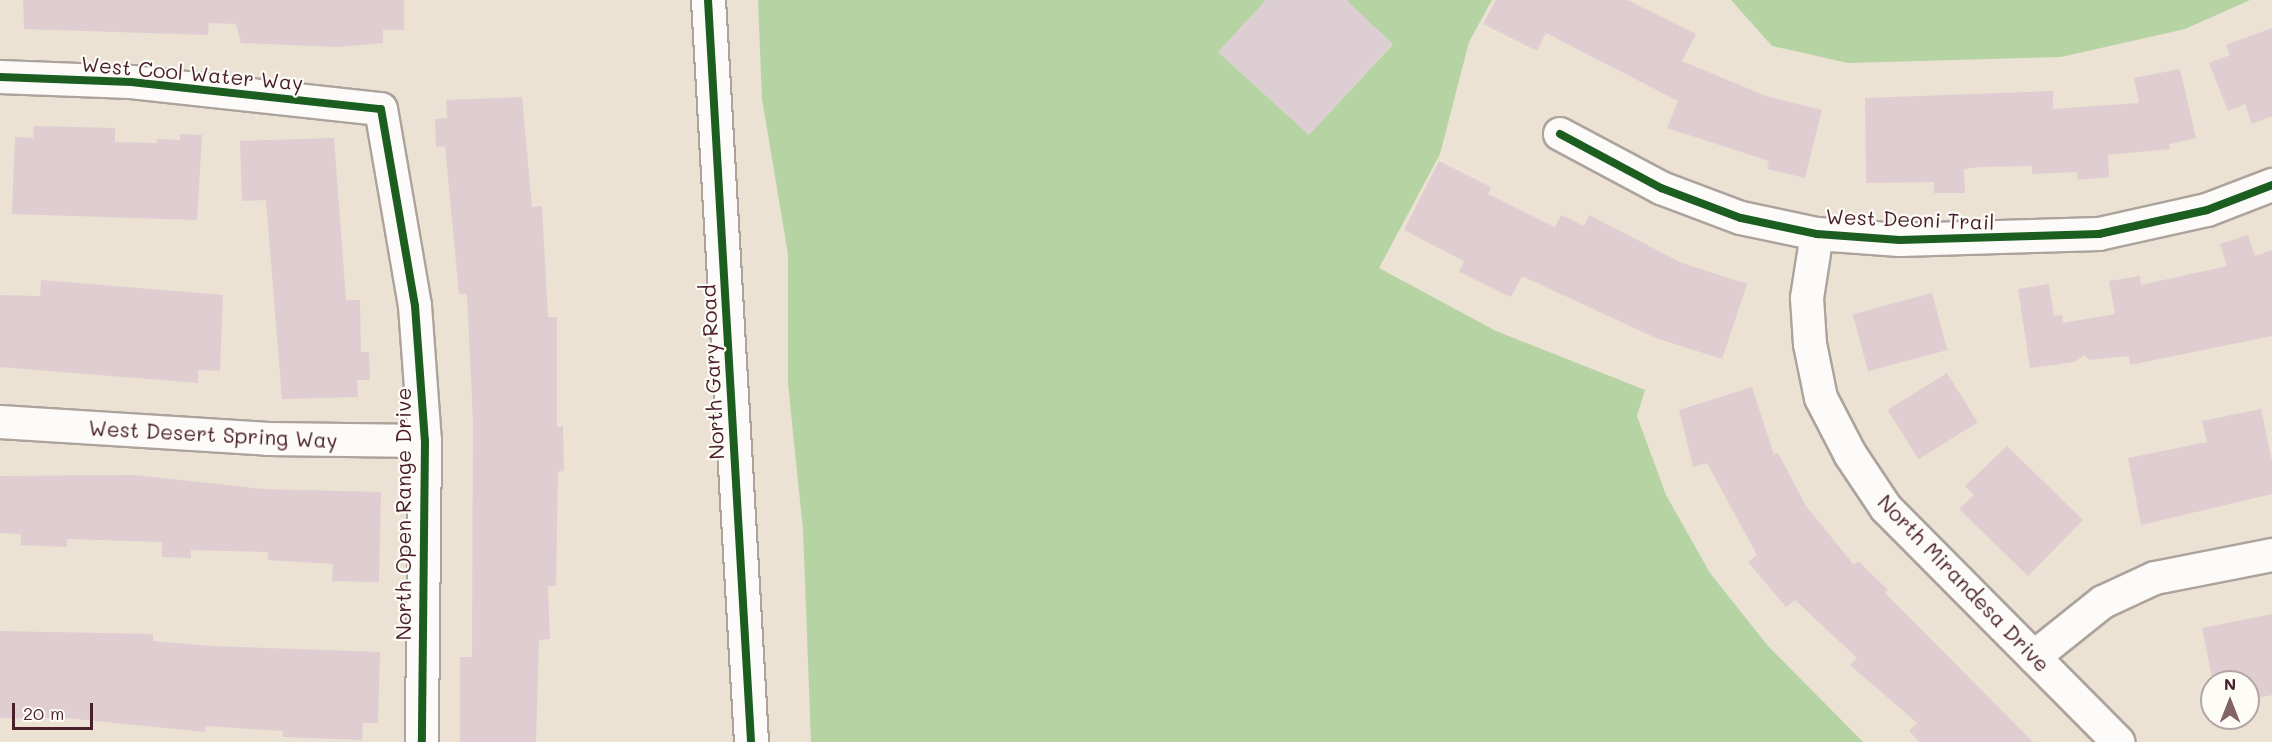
<!DOCTYPE html>
<html>
<head>
<meta charset="utf-8">
<style>
  body { margin:0 }
  #map { position:relative; width:2272px; height:742px; overflow:hidden; background:#ebe2d4; font-family:Mali,sans-serif }
  div>[style] { position:absolute }
  .industrial>* { inset:0; background:#dcced2 }
  .green>* { inset:0; background:#b6d3a4 }
  .building>* { inset:0; background:#dfcdd1; transform-origin:0 0 }
  .roads { filter:drop-shadow(2px 0 #ada39c) drop-shadow(-2px 0 #ada39c) drop-shadow(0 2px #ada39c) drop-shadow(0 -2px #ada39c) }
  .minor>* { height:32px; margin:-16px; padding:0 16px; transform-origin:16px; border-radius:16px; background:#fcfbf9 }
  .major>* { height:33px; margin:-16.5px; padding:0 16.5px; transform-origin:16.5px; border-radius:16.5px; background:#fcfbf9 }
  .cycleway>* { height:8px; margin:-4px; padding:0 4px; transform-origin:4px; border-radius:4px; background:#1b5e20 }
  span { translate:-50% -50%; white-space:nowrap; text-align:center; line-height:1.15; -webkit-text-stroke:4.5px #fdfcf7; paint-order:stroke }
  .street-label { font-size:21px; color:#4a1f2b }
  .north { position:absolute; left:2200px; top:670px; width:60px; height:60px; box-sizing:border-box; background:#fdfcf7; border:2px solid #b5a4a5; border-radius:50%; rotate:0deg; font-size:16px; font-weight:700; line-height:24px; text-align:center; color:#4a1f2b }
  .north::after { content:''; display:block; margin:auto; width:21px; height:27px; background:#826366; clip-path:polygon(50% 0,100% 100%,50% 72%,0 100%) }
  .scale { position:absolute; left:12px; top:703px; width:81px; height:27px; box-sizing:border-box; border:3px solid #4a1f2b; border-top:0; padding-left:8px; font-size:18px; line-height:21px; white-space:nowrap; color:#4a1f2b; -webkit-text-stroke:4px #fdfcf7; paint-order:stroke }
</style>
</head>
<body>
<div id="map">
  <div class="industrial">
    <i style="clip-path:polygon(1266px 0,1346px 0,1393px 43px,1309px 135px,1218px 52px)"></i>
  </div>
  <div class="green">
    <i style="clip-path:polygon(758px 0,1266px 0,1218px 52px,1309px 135px,1393px 44px,1346px 0,1492px 0,1469px 42px,1440px 154px,1379px 268px,1496px 331px,1645px 390px,1637px 416px,1666px 495px,1710px 573px,1768px 646px,1863px 742px,811px 742px,803px 530px,788px 384px,788px 254px,762px 99px)"></i>
    <i style="clip-path:polygon(1731px 0,2250px 0,2185px 29px,2061px 57px,1848px 63px,1772px 46px)"></i>
  </div>
  <div class="building">
    <i style="clip-path:polygon(23px 0,404px 0,404px 30px,383px 30px,383px 43px,338px 47px,241px 43px,236px 24px,209px 23px,208px 35px,24px 29px)"></i>
    <i style="clip-path:polygon(1496px 0,1627px 0,1696px 34px,1682px 61px,1766px 96px,1822px 110px,1805px 178px,1767px 169px,1769px 161px,1667px 128px,1678px 101px,1546px 33px,1537px 51px,1483px 24px)"></i>
    <i style="clip-path:polygon(2272px 28px,2272px 116px,2252px 124px,2245px 104px,2228px 111px,2209px 63px,2230px 55px,2226px 45px)"></i>
    <i style="clip-path:polygon(2180px 69px,2196px 138px,2169px 144px,2170px 149px,2108px 155px,2109px 177px,2078px 180px,2077px 172px,2032px 174px,2032px 166px,1980px 167px,1964px 169px,1965px 193px,1934px 193px,1934px 182px,1866px 183px,1865px 98px,2053px 91px,2053px 109px,2139px 103px,2134px 78px)"></i>
    <i style="clip-path:polygon(522px 97px,532px 207px,542px 206px,548px 317px,557px 317px,557px 427px,563px 426px,564px 471px,558px 472px,556px 586px,548px 586px,550px 639px,539px 640px,536px 742px,460px 742px,460px 657px,472px 657px,473px 421px,467px 294px,459px 294px,445px 146px,436px 147px,435px 119px,447px 118px,446px 100px)"></i>
    <i style="clip-path:polygon(34px 126px,115px 128px,115px 142px,157px 143px,157px 139px,180px 140px,180px 134px,202px 135px,197px 220px,12px 214px,15px 137px,33px 138px)"></i>
    <i style="clip-path:polygon(334px 138px,346px 300px,360px 300px,361px 352px,369px 352px,370px 380px,357px 380px,358px 397px,282px 399px,266px 200px,242px 201px,240px 141px)"></i>
    <i style="clip-path:polygon(1439px 161px,1491px 187px,1488px 194px,1555px 227px,1561px 215px,1584px 226px,1589px 215px,1682px 263px,1747px 284px,1722px 359px,1656px 338px,1522px 276px,1511px 297px,1459px 272px,1464px 261px,1404px 230px)"></i>
    <i style="clip-path:polygon(2248px 235px,2255px 256px,2272px 250px,2272px 336px,2130px 365px,2129px 356px,2089px 360px,2085px 355px,2074px 362px,2030px 368px,2018px 289px,2049px 284px,2054px 316px,2062px 315px,2063px 323px,2115px 314px,2109px 281px,2140px 276px,2141px 285px,2227px 266px,2220px 244px)"></i>
    <i style="clip-path:polygon(41px 280px,223px 295px,220px 371px,198px 370px,198px 383px,0 367px,0 295px,40px 296px)"></i>
    <i style="left:1932px;top:293px;width:59px;height:82px;rotate:75deg"></i>
    <i style="left:1947px;top:373px;width:58px;height:70px;rotate:58deg"></i>
    <i style="clip-path:polygon(1752px 387px,1774px 455px,1778px 453px,1806px 506px,1854px 565px,1858px 561px,1888px 590px,1885px 593px,2033px 742px,1920px 742px,1909px 731px,1917px 723px,1850px 665px,1857px 658px,1795px 600px,1786px 607px,1748px 562px,1757px 555px,1707px 463px,1693px 467px,1679px 410px)"></i>
    <i style="clip-path:polygon(2261px 409px,2272px 461px,2272px 494px,2141px 525px,2128px 458px,2207px 442px,2202px 421px)"></i>
    <i style="clip-path:polygon(2007px 446px,2083px 520px,2028px 576px,1959px 509px,1974px 495px,1965px 486px)"></i>
    <i style="clip-path:polygon(135px 475px,262px 489px,381px 492px,379px 582px,332px 581px,333px 564px,268px 560px,268px 552px,191px 550px,191px 558px,162px 557px,162px 542px,67px 539px,67px 547px,21px 545px,21px 534px,0 533px,0 476px)"></i>
    <i style="clip-path:polygon(2272px 614px,2272px 695px,2248px 700px,2248px 682px,2213px 682px,2202px 628px)"></i>
    <i style="clip-path:polygon(0 631px,153px 634px,153px 641px,211px 646px,380px 652px,378px 723px,363px 723px,362px 740px,283px 737px,283px 731px,205px 726px,205px 732px,66px 718px,0 718px)"></i>
  </div>
  <div class="roads">
    <div class="minor">
      <i style="left:0;top:77px;width:131px;rotate:2.2deg"></i>
      <i style="left:131px;top:82px;width:251px;rotate:6.2deg"></i>
      <i style="left:381px;top:109px;width:200px;rotate:80.2deg"></i>
      <i style="left:415px;top:306px;width:135px;rotate:85.8deg"></i>
      <i style="left:425px;top:441px;width:301px;rotate:90.6deg"></i>
      <i style="left:1560px;top:134px;width:115px;rotate:28.1deg"></i>
      <i style="left:1661px;top:188px;width:85px;rotate:20.6deg"></i>
      <i style="left:1741px;top:218px;width:78px;rotate:11.9deg"></i>
      <i style="left:1817px;top:234px;width:83px;rotate:4.1deg"></i>
      <i style="left:1900px;top:240px;width:199px;rotate:-1.7deg"></i>
      <i style="left:2099px;top:234px;width:111px;rotate:-12.5deg"></i>
      <i style="left:2207px;top:210px;width:70px;rotate:-21deg"></i>
      <i style="left:1817px;top:234px;width:65px;rotate:98.9deg"></i>
      <i style="left:1807px;top:298px;width:46px;rotate:86.3deg"></i>
      <i style="left:1810px;top:344px;width:55px;rotate:78.5deg"></i>
      <i style="left:1821px;top:398px;width:63px;rotate:62.6deg"></i>
      <i style="left:1850px;top:454px;width:65px;rotate:56.3deg"></i>
      <i style="left:1886px;top:508px;width:330px;rotate:45.2deg"></i>
      <i style="left:0;top:422px;width:269px;rotate:3.6deg"></i>
      <i style="left:268px;top:439px;width:157px;rotate:0.7deg"></i>
      <i style="left:2034px;top:657px;width:88px;rotate:-38.6deg"></i>
      <i style="left:2103px;top:602px;width:57px;rotate:-24.8deg"></i>
      <i style="left:2155px;top:578px;width:119px;rotate:-11.1deg"></i>
    </div>
    <div class="major">
      <i style="left:708px;top:0;width:743px;rotate:86.68deg"></i>
    </div>
  </div>
  <div class="cycleway">
    <i style="left:708px;top:0;width:743px;rotate:86.68deg"></i>
    <i style="left:0;top:77px;width:131px;rotate:2.2deg"></i>
    <i style="left:131px;top:82px;width:251px;rotate:6.2deg"></i>
    <i style="left:381px;top:109px;width:200px;rotate:80.2deg"></i>
    <i style="left:415px;top:306px;width:135px;rotate:85.8deg"></i>
    <i style="left:425px;top:441px;width:301px;rotate:90.6deg"></i>
    <i style="left:1560px;top:134px;width:115px;rotate:28.1deg"></i>
    <i style="left:1661px;top:188px;width:85px;rotate:20.6deg"></i>
    <i style="left:1741px;top:218px;width:78px;rotate:11.9deg"></i>
    <i style="left:1817px;top:234px;width:83px;rotate:4.1deg"></i>
    <i style="left:1900px;top:240px;width:199px;rotate:-1.7deg"></i>
    <i style="left:2099px;top:234px;width:111px;rotate:-12.5deg"></i>
    <i style="left:2207px;top:210px;width:70px;rotate:-21deg"></i>
  </div>
  <div class="street-label">
    <span style="left:192px;top:73px;rotate:5deg">West Cool Water Way</span>
    <span style="left:1910px;top:219px;rotate:2deg">West Deoni Trail</span>
    <span style="left:712px;top:372px;rotate:-93deg">North Gary Road</span>
    <span style="left:213px;top:434px;rotate:3deg">West Desert Spring Way</span>
    <span style="left:403px;top:514px;rotate:-90deg">North Open Range Drive</span>
    <span style="left:1964px;top:583px;rotate:46deg">North Mirandesa Drive</span>
  </div>
  <div class="north">N</div>
  <div class="scale">20 m</div>
</div>
</body>
</html>
